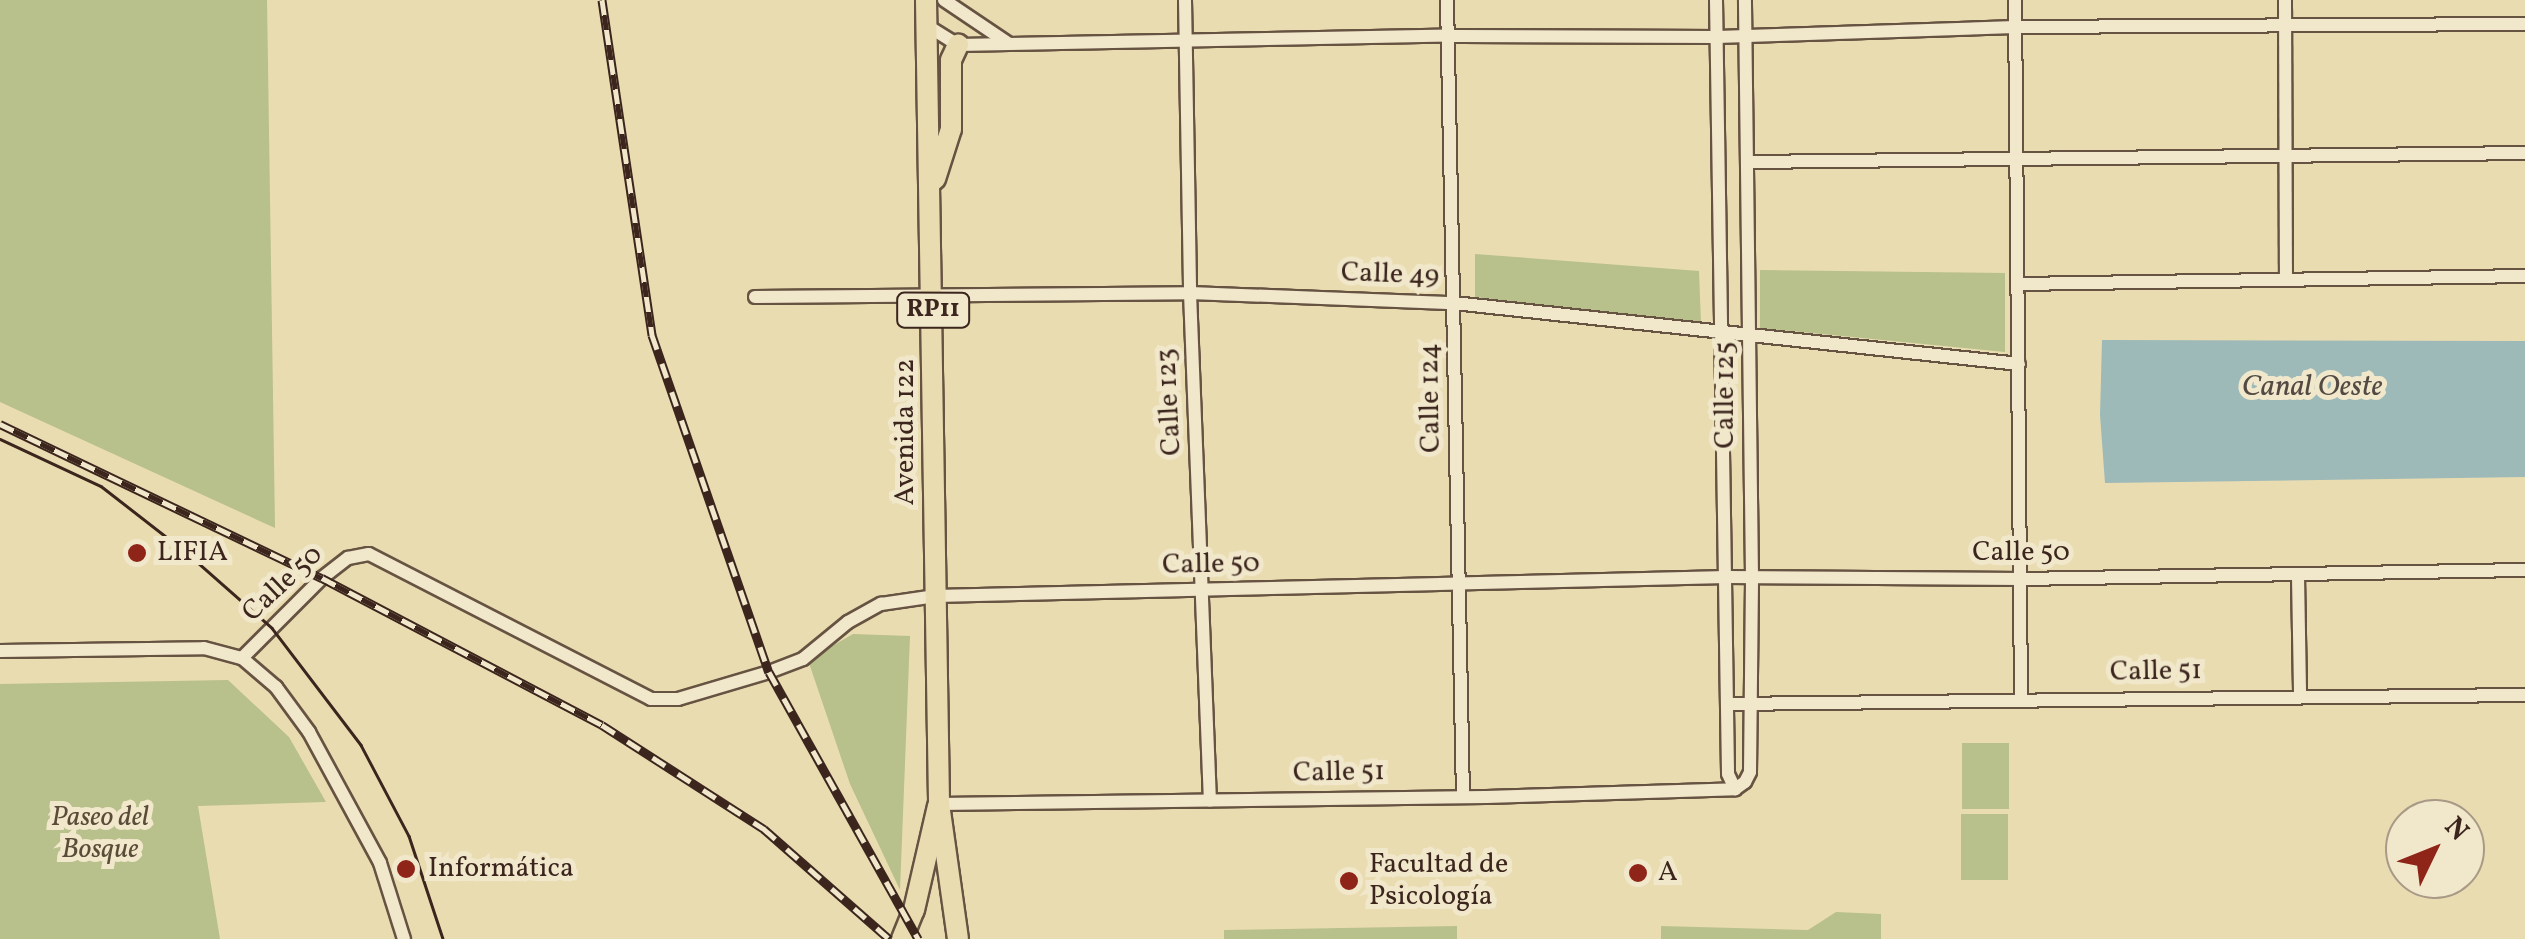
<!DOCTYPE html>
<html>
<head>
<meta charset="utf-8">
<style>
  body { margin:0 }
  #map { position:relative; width:2525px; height:939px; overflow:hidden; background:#eadcb1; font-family:Vollkorn,serif }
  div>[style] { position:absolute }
  .green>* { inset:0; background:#b8c08b; transform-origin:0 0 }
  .water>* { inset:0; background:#9db9b8 }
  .roads { filter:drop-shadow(2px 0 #675342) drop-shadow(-2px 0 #675342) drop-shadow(0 2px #675342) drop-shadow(0 -2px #675342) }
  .minor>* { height:12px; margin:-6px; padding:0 6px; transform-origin:6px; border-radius:6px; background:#f1e8cc }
  .trunk>* { height:20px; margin:-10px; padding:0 10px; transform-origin:10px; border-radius:10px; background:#eadcb1 }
  .tram>* { height:2.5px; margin:-1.25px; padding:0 1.25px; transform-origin:1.25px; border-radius:1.25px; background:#3b251d }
  .rail>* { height:9px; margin-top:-4.5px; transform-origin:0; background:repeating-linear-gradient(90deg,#f1e8cc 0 15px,#3b251d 0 30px); box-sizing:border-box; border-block:2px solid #3b251d }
  .dots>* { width:28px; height:28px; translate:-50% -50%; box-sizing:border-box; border:5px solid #f1e8cc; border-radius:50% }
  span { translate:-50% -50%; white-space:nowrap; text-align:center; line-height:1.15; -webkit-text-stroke:10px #f1e8cc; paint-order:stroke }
  .shield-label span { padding:2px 8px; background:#f1e8cc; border:2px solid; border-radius:8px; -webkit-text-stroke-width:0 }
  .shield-label { font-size:25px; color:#3b251d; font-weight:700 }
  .street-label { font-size:28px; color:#3b251d }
  .poi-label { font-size:28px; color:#3b251d }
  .left { translate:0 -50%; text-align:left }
  .park-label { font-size:28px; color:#5a4c38; font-style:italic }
  .water-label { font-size:30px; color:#544a44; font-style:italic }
  .north { position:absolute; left:2385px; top:799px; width:100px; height:100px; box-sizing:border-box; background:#f1e8cc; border:2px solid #a89a86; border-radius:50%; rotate:47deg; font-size:28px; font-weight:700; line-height:40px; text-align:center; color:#3b251d }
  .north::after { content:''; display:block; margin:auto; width:35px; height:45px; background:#8f2418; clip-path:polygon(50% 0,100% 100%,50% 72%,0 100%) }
</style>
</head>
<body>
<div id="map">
  <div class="green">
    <i style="clip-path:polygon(0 0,267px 0,275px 528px,0 402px)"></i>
    <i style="clip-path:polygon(1475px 254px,1699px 271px,1701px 324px,1475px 297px)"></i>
    <i style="clip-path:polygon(1760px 270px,2005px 273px,2005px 352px,1760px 328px)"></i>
    <i style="clip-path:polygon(853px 634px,910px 636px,900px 890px,850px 784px,808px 660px)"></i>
    <i style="clip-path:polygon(228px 680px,289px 737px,326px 802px,198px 806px,220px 939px,0 939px,0 684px)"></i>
    <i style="left:1962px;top:743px;width:47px;height:66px"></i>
    <i style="left:1961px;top:814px;width:47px;height:66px"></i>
    <i style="clip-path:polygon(1836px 912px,1881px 914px,1881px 939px,1661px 939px,1661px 926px,1808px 930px)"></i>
    <i style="clip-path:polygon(1457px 926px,1457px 939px,1224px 939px,1224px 930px)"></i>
  </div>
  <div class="water">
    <i style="clip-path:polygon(2102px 340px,2525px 341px,2525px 477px,2105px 483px,2100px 415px)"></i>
  </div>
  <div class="roads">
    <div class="minor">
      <i style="left:944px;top:0;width:77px;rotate:33.9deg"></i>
      <i style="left:1185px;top:0;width:293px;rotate:89deg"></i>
      <i style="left:1190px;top:293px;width:508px;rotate:87.75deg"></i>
      <i style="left:1447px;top:0;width:796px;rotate:88.85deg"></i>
      <i style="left:1716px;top:0;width:774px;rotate:89.11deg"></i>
      <i style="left:1728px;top:774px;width:17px;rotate:65deg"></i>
      <i style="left:2015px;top:0;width:701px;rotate:89.51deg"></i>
      <i style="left:2285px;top:0;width:278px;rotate:89.8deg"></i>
      <i style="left:926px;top:25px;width:38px;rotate:32deg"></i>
      <i style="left:958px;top:45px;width:490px;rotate:-1.1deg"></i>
      <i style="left:1448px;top:36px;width:269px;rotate:0.2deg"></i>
      <i style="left:1717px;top:37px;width:298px;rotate:-1.9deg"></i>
      <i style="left:2015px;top:27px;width:510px;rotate:-0.34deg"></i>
      <i style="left:1748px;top:162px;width:777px;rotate:-0.66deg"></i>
      <i style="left:2018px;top:284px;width:507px;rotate:-0.9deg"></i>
      <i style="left:755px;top:297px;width:435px;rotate:-0.5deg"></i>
      <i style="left:1190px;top:293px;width:264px;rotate:2.2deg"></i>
      <i style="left:1454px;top:303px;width:568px;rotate:6.16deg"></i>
      <i style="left:2298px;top:576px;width:118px;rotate:89deg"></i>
      <i style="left:0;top:651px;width:204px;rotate:-0.8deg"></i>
      <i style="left:204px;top:648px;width:39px;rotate:15deg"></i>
      <i style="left:242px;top:658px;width:45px;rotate:40.5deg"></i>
      <i style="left:276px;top:687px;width:56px;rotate:53.7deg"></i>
      <i style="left:309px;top:732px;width:149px;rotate:61.5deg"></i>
      <i style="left:380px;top:863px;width:80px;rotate:72.5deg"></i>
      <i style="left:242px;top:658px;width:113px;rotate:-45deg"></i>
      <i style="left:322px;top:578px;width:33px;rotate:-38deg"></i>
      <i style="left:348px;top:558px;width:21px;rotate:-11deg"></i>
      <i style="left:369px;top:554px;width:317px;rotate:27.2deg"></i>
      <i style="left:651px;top:699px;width:27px"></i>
      <i style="left:678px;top:699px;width:95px;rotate:-16.5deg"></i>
      <i style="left:769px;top:672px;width:36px;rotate:-21deg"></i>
      <i style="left:803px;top:659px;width:58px;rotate:-39.4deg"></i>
      <i style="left:848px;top:622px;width:38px;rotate:-29deg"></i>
      <i style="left:881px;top:604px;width:55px;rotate:-8.4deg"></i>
      <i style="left:935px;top:596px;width:792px;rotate:-1.37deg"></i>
      <i style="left:1727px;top:577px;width:295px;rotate:0.4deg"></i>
      <i style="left:2022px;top:579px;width:503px;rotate:-1.03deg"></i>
      <i style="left:1729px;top:704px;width:796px;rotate:-0.65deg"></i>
      <i style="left:939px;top:804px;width:547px;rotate:-0.73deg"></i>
      <i style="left:1486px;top:797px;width:249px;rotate:-1.8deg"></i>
      <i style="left:1735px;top:789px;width:12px;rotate:-35deg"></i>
      <i style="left:1745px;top:782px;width:11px;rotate:-63deg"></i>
      <i style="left:1750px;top:772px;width:195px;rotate:-89.4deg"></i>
      <i style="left:1752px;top:577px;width:577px;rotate:-90.7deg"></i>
    </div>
    <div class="trunk">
      <i style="left:926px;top:0;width:804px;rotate:89.07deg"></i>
      <i style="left:939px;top:804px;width:136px;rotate:82deg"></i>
      <i style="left:935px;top:179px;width:52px;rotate:-72.3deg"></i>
      <i style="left:951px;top:129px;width:69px;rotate:-90deg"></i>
      <i style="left:951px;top:60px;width:17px;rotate:-65deg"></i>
      <i style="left:902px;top:939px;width:31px;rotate:-68deg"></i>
      <i style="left:914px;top:910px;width:107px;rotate:-77deg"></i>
    </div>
  </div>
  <div class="tram">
    <i style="left:0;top:439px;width:111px;rotate:25deg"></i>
    <i style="left:101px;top:486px;width:109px;rotate:37.9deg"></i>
    <i style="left:187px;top:553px;width:113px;rotate:41.4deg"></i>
    <i style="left:272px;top:628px;width:147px;rotate:52.7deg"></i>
    <i style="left:361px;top:745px;width:103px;rotate:62.2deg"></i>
    <i style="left:409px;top:836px;width:108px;rotate:71.7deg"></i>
  </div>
  <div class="rail">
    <i style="left:602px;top:0;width:339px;rotate:81.5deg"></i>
    <i style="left:652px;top:335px;width:357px;rotate:70.9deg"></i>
    <i style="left:769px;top:672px;width:306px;rotate:60.8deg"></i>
    <i style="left:0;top:424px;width:357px;rotate:25.6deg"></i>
    <i style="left:322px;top:578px;width:316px;rotate:27.7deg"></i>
    <i style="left:602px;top:725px;width:193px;rotate:32.7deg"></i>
    <i style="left:764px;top:829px;width:167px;rotate:41.3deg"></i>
  </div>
  <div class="dots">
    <i style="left:137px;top:553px;background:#8f2418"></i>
    <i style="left:406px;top:869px;background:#8f2418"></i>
    <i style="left:1638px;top:873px;background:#8f2418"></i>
    <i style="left:1349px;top:881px;background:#8f2418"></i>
  </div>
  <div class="shield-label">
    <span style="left:933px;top:310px">RP11</span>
  </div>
  <div class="street-label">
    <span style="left:1390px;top:275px;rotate:2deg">Calle 49</span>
    <span style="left:1726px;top:395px;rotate:-90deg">Calle 125</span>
    <span style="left:1431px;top:398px;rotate:-91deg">Calle 124</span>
    <span style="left:1170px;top:402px;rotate:-93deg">Calle 123</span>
    <span style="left:906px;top:432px;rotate:-90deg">Avenida 122</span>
    <span style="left:2021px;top:553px">Calle 50</span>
    <span style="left:1211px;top:565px;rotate:-1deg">Calle 50</span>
    <span style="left:283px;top:584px;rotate:-43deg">Calle 50</span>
    <span style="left:2156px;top:672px;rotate:-1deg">Calle 51</span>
    <span style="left:1339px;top:773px;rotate:-1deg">Calle 51</span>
  </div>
  <div class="poi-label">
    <span class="left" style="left:157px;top:553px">LIFIA</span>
    <span class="left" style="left:1369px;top:881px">Facultad de<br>Psicología</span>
    <span class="left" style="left:428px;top:869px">Informática</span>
    <span class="left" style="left:1658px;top:873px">A</span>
  </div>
  <div class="park-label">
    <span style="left:100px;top:834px">Paseo del<br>Bosque</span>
  </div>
  <div class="water-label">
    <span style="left:2312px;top:387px">Canal Oeste</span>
  </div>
  <div class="north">N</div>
</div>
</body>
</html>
